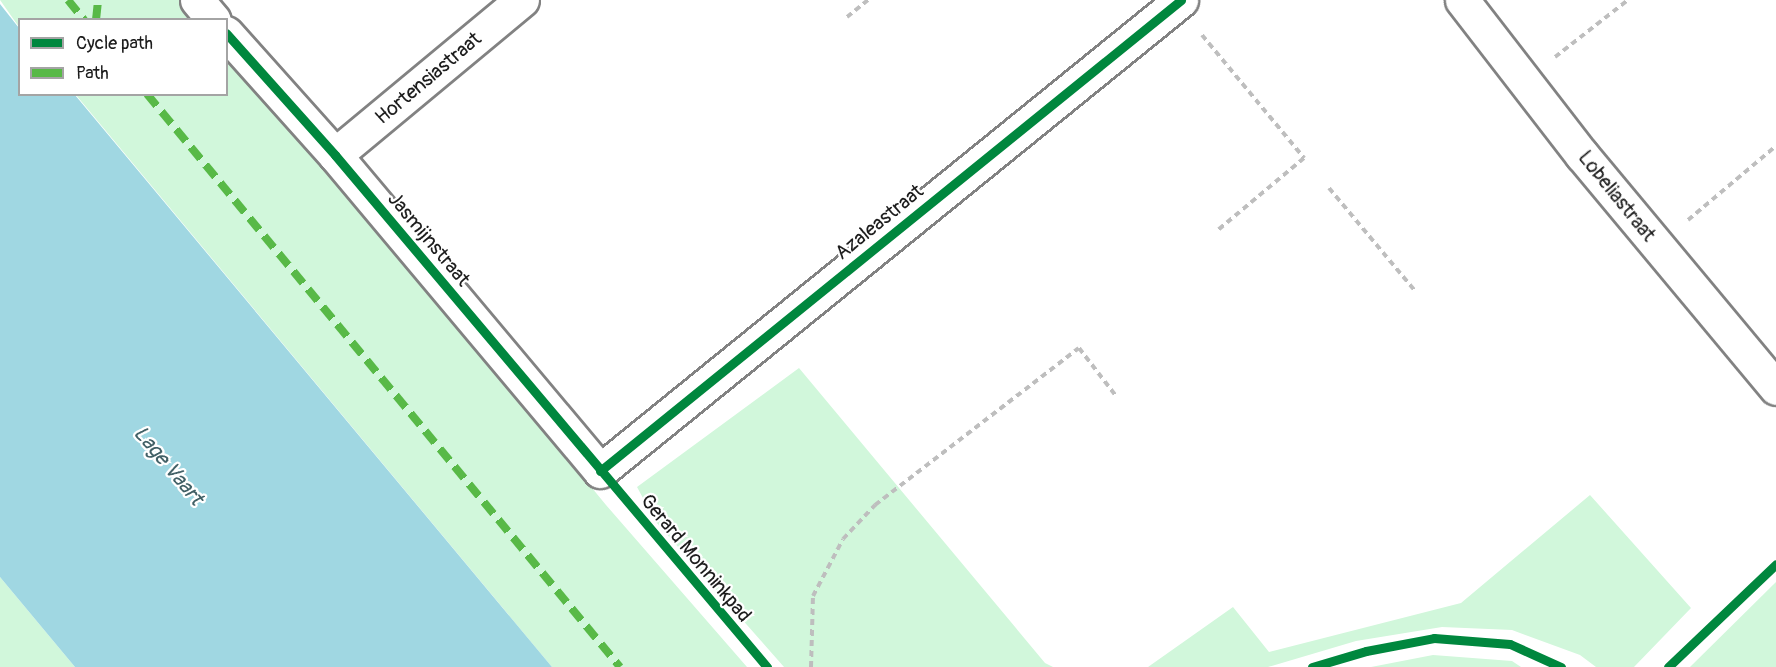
<!DOCTYPE html>
<html>
<head>
<meta charset="utf-8">
<style>
  body { margin:0 }
  #map { position:relative; width:1776px; height:667px; overflow:hidden; background:#fff; font-family:Pangolin,sans-serif }
  div>[style] { position:absolute }
  .green>* { inset:0; background:#d1f7db }
  .water>* { inset:0; background:#a0d7e2 }
  .path>* { height:4px; margin-top:-2px; transform-origin:0; background:repeating-linear-gradient(90deg,#bebebe 0 6px,transparent 0 10.5px) }
  .roads { filter:drop-shadow(2px 0 #828282) drop-shadow(-2px 0 #828282) drop-shadow(0 2px #828282) drop-shadow(0 -2px #828282) }
  .street>* { height:33px; margin:-16.5px; padding:0 16.5px; transform-origin:16.5px; border-radius:16.5px; background:#fff }
  .quiet>* { height:8px; margin-top:-4px; transform-origin:0; background:repeating-linear-gradient(90deg,#58b947 0 15px,transparent 0 23px) }
  .cycleway>* { height:9px; margin:-4.5px; padding:0 4.5px; transform-origin:4.5px; border-radius:4.5px; background:#00873e }
  span { translate:-50% -50%; white-space:nowrap; text-align:center; line-height:1.15; -webkit-text-stroke:4.5px #fff; paint-order:stroke }
  .street-label { font-size:20px; color:#1c1c1c }
  .water-label { font-size:21px; color:#416066; font-style:italic }
  .legend { position:absolute; left:18px; top:18px; width:210px; height:78px; box-sizing:border-box; background:#fff; border:2px solid #a4a4a4; margin:0; padding:8px 10px; list-style:none; font-size:18px; color:#1c1c1c }
  .legend li { display:flex; align-items:center; gap:12px; height:30px }
  .legend b { width:30px; border:2px solid #a4a4a4 }
</style>
</head>
<body>
<div id="map">
  <div class="green">
    <i style="clip-path:polygon(0 0,184px 0,200px 19px,20px 20px,19px 27px)"></i>
    <i style="clip-path:polygon(227px 51px,371px 219px,606px 505px,747px 667px,552px 667px,76px 95px,226px 94px)"></i>
    <i style="clip-path:polygon(799px 368px,1045px 663px,1053px 667px,784px 667px,656px 522px,637px 487px)"></i>
    <i style="clip-path:polygon(1590px 495px,1691px 608px,1634px 667px,1596px 667px,1580px 655px,1512px 630px,1442px 627px,1356px 641px,1268px 667px,1148px 667px,1233px 607px,1269px 652px,1461px 603px)"></i>
    <i style="clip-path:polygon(0 577px,75px 667px,0 667px)"></i>
    <i style="clip-path:polygon(1776px 582px,1776px 667px,1690px 667px)"></i>
    <i style="clip-path:polygon(1433px 655px,1512px 661px,1521px 667px,1371px 667px)"></i>
  </div>
  <div class="water">
    <i style="clip-path:polygon(0 4px,19px 28px,20px 94px,75px 95px,552px 667px,75px 667px,0 577px)"></i>
  </div>
  <div class="path">
    <i style="left:847px;top:17px;width:27px;rotate:-39deg"></i>
    <i style="left:1202px;top:35px;width:160px;rotate:50.3deg"></i>
    <i style="left:1304px;top:158px;width:112px;rotate:140.1deg"></i>
    <i style="left:1555px;top:57px;width:93px;rotate:-38deg"></i>
    <i style="left:1329px;top:188px;width:134px;rotate:50.1deg"></i>
    <i style="left:1688px;top:220px;width:115px;rotate:-40.1deg"></i>
    <i style="left:811px;top:667px;width:71px;rotate:-88.4deg"></i>
    <i style="left:813px;top:596px;width:64px;rotate:-62.2deg"></i>
    <i style="left:843px;top:539px;width:47px;rotate:-46.7deg"></i>
    <i style="left:875px;top:505px;width:257px;rotate:-37.6deg"></i>
    <i style="left:1079px;top:348px;width:61px;rotate:52.4deg"></i>
  </div>
  <div class="roads">
    <div class="street">
      <i style="left:197px;top:0;width:26px;rotate:50deg"></i>
      <i style="left:1462px;top:0;width:196px;rotate:52.3deg"></i>
      <i style="left:1582px;top:155px;width:303px;rotate:50.2deg"></i>
      <i style="left:226px;top:33px;width:164px;rotate:48.2deg"></i>
      <i style="left:335px;top:155px;width:412px;rotate:50deg"></i>
      <i style="left:600px;top:471px;width:748px;rotate:-39.03deg"></i>
      <i style="left:335px;top:155px;width:243px;rotate:-39.7deg"></i>
    </div>
  </div>
  <div class="quiet">
    <i style="left:68px;top:0;width:26px;rotate:51deg"></i>
    <i style="left:96px;top:20px;width:20px;rotate:-84deg"></i>
    <i style="left:147px;top:94px;width:743px;rotate:50.46deg"></i>
  </div>
  <div class="cycleway">
    <i style="left:226px;top:33px;width:164px;rotate:48.2deg"></i>
    <i style="left:335px;top:155px;width:670px;rotate:49.84deg"></i>
    <i style="left:600px;top:471px;width:748px;rotate:-39.03deg"></i>
    <i style="left:1312px;top:667px;width:56px;rotate:-16.5deg"></i>
    <i style="left:1366px;top:651px;width:69px;rotate:-10.8deg"></i>
    <i style="left:1434px;top:638px;width:76px;rotate:4.5deg"></i>
    <i style="left:1510px;top:644px;width:56px;rotate:24.3deg"></i>
    <i style="left:1668px;top:667px;width:149px;rotate:-43.6deg"></i>
  </div>
  <div class="street-label">
    <span style="left:428px;top:78px;rotate:-40deg">Hortensiastraat</span>
    <span style="left:1617px;top:196px;rotate:51deg">Lobeliastraat</span>
    <span style="left:879px;top:222px;rotate:-39deg">Azaleastraat</span>
    <span style="left:429px;top:239px;rotate:50deg">Jasmijnstraat</span>
    <span style="left:696px;top:558px;rotate:50deg">Gerard Monninkpad</span>
  </div>
  <div class="water-label">
    <span style="left:168px;top:466px;rotate:50deg">Lage Vaart</span>
  </div>
  <ul class="legend">
  <li><b style="height:8px;background:#00873e"></b>Cycle path</li>
  <li><b style="height:8px;background:#58b947"></b>Path</li>
  </ul>
</div>
</body>
</html>
